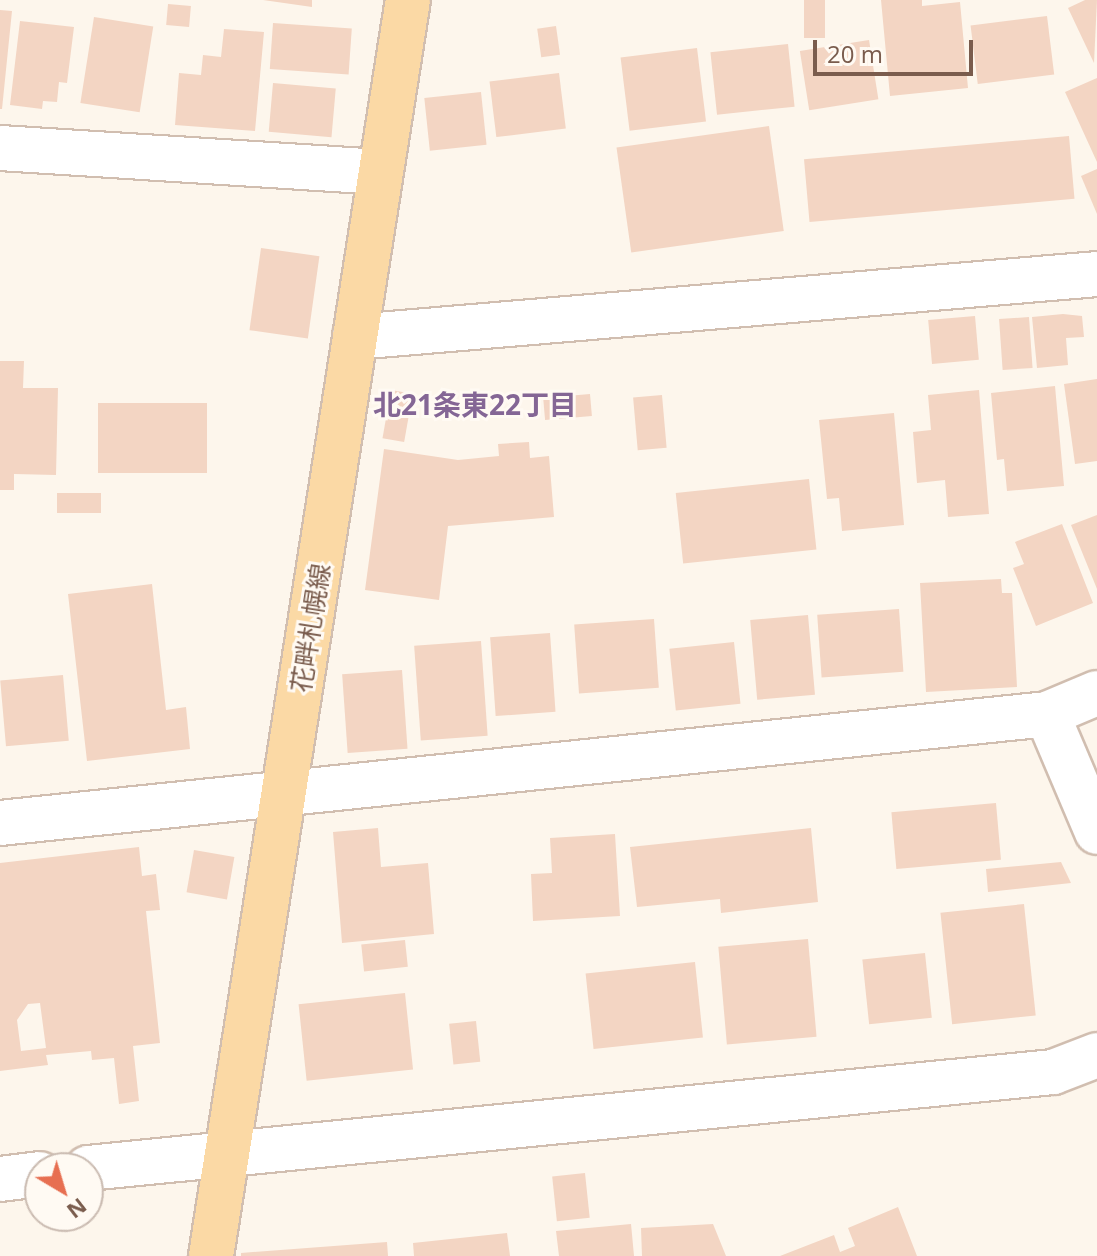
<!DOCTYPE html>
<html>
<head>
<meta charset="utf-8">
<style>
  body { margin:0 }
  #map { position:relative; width:1097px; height:1256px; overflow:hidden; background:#fdf6ec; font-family:"Open Sans","Noto Sans JP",sans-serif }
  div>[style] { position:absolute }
  .building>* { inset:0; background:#f3d5c3; transform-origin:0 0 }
  .roads { filter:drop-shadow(2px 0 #d1beb0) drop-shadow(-2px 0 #d1beb0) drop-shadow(0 2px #d1beb0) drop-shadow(0 -2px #d1beb0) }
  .minor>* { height:44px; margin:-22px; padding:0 22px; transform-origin:22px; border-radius:22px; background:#fff }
  .major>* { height:44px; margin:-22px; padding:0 22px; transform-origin:22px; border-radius:22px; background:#fbd9a5 }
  span { translate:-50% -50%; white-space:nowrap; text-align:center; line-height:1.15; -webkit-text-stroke:6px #fffaf3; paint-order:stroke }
  .street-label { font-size:26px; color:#7a5c4d }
  .neighbourhood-label { font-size:28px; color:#846695; font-weight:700 }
  .north { position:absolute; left:24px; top:1152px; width:80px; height:80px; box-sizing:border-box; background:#fffaf3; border:2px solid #cabbb1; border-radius:50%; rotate:142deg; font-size:22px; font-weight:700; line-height:32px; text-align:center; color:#7a5c4d }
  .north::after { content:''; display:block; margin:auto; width:28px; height:36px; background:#e76f51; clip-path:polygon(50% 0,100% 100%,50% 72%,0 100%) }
  .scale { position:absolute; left:813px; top:40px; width:160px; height:36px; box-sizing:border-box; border:4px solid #7a5c4d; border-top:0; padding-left:10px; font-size:24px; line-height:28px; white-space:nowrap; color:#7a5c4d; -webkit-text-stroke:6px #fffaf3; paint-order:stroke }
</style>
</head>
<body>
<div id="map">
  <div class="building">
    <i style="clip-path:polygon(263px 0,312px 0,312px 7px)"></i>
    <i style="left:804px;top:0;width:21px;height:38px"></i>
    <i style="clip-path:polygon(881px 0,922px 0,922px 6px,960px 2px,968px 88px,890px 96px)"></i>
    <i style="clip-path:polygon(1085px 0,1097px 0,1094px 63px,1068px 8px)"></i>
    <i style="left:168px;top:4px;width:23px;height:21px;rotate:5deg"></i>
    <i style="clip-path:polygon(0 10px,12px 11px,2px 109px,0 109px)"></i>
    <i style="left:1047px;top:16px;width:59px;height:77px;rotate:83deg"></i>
    <i style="left:94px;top:17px;width:60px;height:87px;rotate:9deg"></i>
    <i style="clip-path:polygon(20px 21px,74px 27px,67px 83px,59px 82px,57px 102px,43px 101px,42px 109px,10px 105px)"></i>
    <i style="left:273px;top:23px;width:79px;height:46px;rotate:4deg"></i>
    <i style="left:556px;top:26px;width:29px;height:19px;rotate:82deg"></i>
    <i style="clip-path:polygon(224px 29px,264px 32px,255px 131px,175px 125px,179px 73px,201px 75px,203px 55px,221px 57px)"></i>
    <i style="left:869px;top:40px;width:60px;height:70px;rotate:81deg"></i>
    <i style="left:788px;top:44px;width:63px;height:78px;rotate:84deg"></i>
    <i style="left:697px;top:48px;width:74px;height:77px;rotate:83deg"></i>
    <i style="left:559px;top:73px;width:56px;height:70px;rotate:83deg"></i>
    <i style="clip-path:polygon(1097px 78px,1097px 162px,1065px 92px)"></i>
    <i style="left:273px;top:83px;width:63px;height:49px;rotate:5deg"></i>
    <i style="left:481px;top:92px;width:53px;height:57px;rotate:84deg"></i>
    <i style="left:769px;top:126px;width:106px;height:154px;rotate:82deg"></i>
    <i style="left:1069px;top:136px;width:63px;height:266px;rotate:85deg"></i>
    <i style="clip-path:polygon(1097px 169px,1097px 214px,1081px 176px)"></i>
    <i style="left:261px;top:248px;width:59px;height:83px;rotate:8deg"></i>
    <i style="clip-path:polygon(1063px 314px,1082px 316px,1084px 337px,1066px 338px,1068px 365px,1037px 368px,1032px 317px)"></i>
    <i style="left:975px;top:316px;width:44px;height:47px;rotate:85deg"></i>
    <i style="left:1029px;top:317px;width:51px;height:30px;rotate:86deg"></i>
    <i style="clip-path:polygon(0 361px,24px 361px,23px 388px,58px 388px,56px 475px,14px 474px,14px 490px,0 490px)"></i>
    <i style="clip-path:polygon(1097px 379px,1097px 461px,1075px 464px,1064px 384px)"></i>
    <i style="clip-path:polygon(1055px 386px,1064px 486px,1007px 491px,1004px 459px,997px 460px,991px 393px)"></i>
    <i style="left:391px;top:390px;width:22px;height:49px;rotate:10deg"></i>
    <i style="clip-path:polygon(979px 390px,989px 514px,948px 517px,945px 480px,917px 483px,913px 432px,931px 430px,928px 395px)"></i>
    <i style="left:590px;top:394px;width:22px;height:47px;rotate:85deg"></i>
    <i style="left:662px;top:395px;width:53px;height:29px;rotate:85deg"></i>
    <i style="left:98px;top:403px;width:109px;height:70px"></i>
    <i style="clip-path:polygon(894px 413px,904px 525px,842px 531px,839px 498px,827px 499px,819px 420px)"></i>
    <i style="clip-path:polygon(529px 442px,530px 458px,549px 456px,554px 517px,448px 526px,439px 600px,365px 590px,384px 449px,458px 460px,499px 456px,498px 444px)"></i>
    <i style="left:809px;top:479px;width:71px;height:134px;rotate:84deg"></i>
    <i style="left:101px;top:493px;width:20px;height:44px;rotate:90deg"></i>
    <i style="clip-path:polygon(1097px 515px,1097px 589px,1071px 525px)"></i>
    <i style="clip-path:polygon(1062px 524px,1093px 603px,1036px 626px,1013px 568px,1024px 564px,1015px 542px)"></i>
    <i style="clip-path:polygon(1001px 579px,1002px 593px,1012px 593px,1017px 687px,926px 692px,920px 583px)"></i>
    <i style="clip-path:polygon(152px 584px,166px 710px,186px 707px,190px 749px,87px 761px,68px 594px)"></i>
    <i style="left:899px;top:609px;width:63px;height:82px;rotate:86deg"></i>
    <i style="left:808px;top:615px;width:80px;height:58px;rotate:85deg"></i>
    <i style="left:654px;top:619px;width:69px;height:80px;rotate:86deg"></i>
    <i style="left:550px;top:633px;width:79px;height:60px;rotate:86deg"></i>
    <i style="left:481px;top:641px;width:95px;height:67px;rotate:86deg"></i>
    <i style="left:734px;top:642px;width:62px;height:65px;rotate:84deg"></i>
    <i style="left:402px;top:670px;width:79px;height:60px;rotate:86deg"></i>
    <i style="left:63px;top:675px;width:66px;height:63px;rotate:85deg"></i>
    <i style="left:996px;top:803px;width:57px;height:105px;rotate:85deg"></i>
    <i style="clip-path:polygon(378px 828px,381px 867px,428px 863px,434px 934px,342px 943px,333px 832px)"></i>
    <i style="clip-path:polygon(811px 828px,818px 902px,721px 913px,720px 899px,637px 907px,630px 847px)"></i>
    <i style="clip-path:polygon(615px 834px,620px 916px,533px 921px,531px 874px,552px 873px,550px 838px)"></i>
    <i style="clip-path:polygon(evenodd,139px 847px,142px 876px,156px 874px,160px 910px,146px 911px,160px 1043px,133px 1046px,139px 1101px,119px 1104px,114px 1058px,92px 1060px,91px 1051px,46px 1055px,48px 1065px,0 1071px,0 863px,139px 847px,40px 1003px,46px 1048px,21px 1051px,17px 1020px,28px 1004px,40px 1003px)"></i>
    <i style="left:194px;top:850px;width:41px;height:43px;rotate:10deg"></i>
    <i style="clip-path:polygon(1061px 862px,1071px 883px,988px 892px,986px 869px)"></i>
    <i style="left:1024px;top:904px;width:112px;height:84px;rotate:84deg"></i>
    <i style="left:808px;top:939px;width:98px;height:90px;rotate:85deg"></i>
    <i style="left:405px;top:940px;width:27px;height:44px;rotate:84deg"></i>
    <i style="left:925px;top:953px;width:65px;height:63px;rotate:84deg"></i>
    <i style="left:695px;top:962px;width:76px;height:110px;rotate:84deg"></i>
    <i style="left:405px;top:993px;width:77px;height:107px;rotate:84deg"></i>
    <i style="left:476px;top:1021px;width:41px;height:27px;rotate:84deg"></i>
    <i style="left:585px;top:1173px;width:45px;height:33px;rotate:84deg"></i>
    <i style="clip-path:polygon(898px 1207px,917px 1256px,780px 1256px,834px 1235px,840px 1252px,855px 1246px,848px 1228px)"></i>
    <i style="clip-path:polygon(631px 1224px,634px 1256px,559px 1256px,556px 1231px)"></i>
    <i style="clip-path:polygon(713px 1224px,726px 1256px,642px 1256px,641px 1228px)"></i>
    <i style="clip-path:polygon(507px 1233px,510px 1256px,414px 1256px,413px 1243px)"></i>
    <i style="clip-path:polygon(387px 1242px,388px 1256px,241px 1256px,241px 1253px)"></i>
  </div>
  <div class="roads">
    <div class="minor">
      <i style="left:0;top:148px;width:379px;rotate:3.6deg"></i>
      <i style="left:355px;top:337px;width:745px;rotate:-4.85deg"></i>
      <i style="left:1047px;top:714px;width:128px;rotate:67deg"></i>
      <i style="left:0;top:823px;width:1053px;rotate:-5.94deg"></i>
      <i style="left:1047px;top:714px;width:54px;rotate:-22.8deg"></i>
      <i style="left:88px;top:1168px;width:970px;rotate:-5.68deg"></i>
      <i style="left:1053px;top:1072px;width:47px;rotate:-21.1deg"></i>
      <i style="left:0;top:1179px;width:40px;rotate:-7.1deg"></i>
    </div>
    <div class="major">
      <i style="left:211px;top:1256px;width:1271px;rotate:-81.09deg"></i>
    </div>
  </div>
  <div class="street-label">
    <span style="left:311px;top:628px;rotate:-81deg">花畔札幌線</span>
  </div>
  <div class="neighbourhood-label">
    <span style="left:475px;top:404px">北21条東22丁目</span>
  </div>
  <div class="north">N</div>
  <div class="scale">20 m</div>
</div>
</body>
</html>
